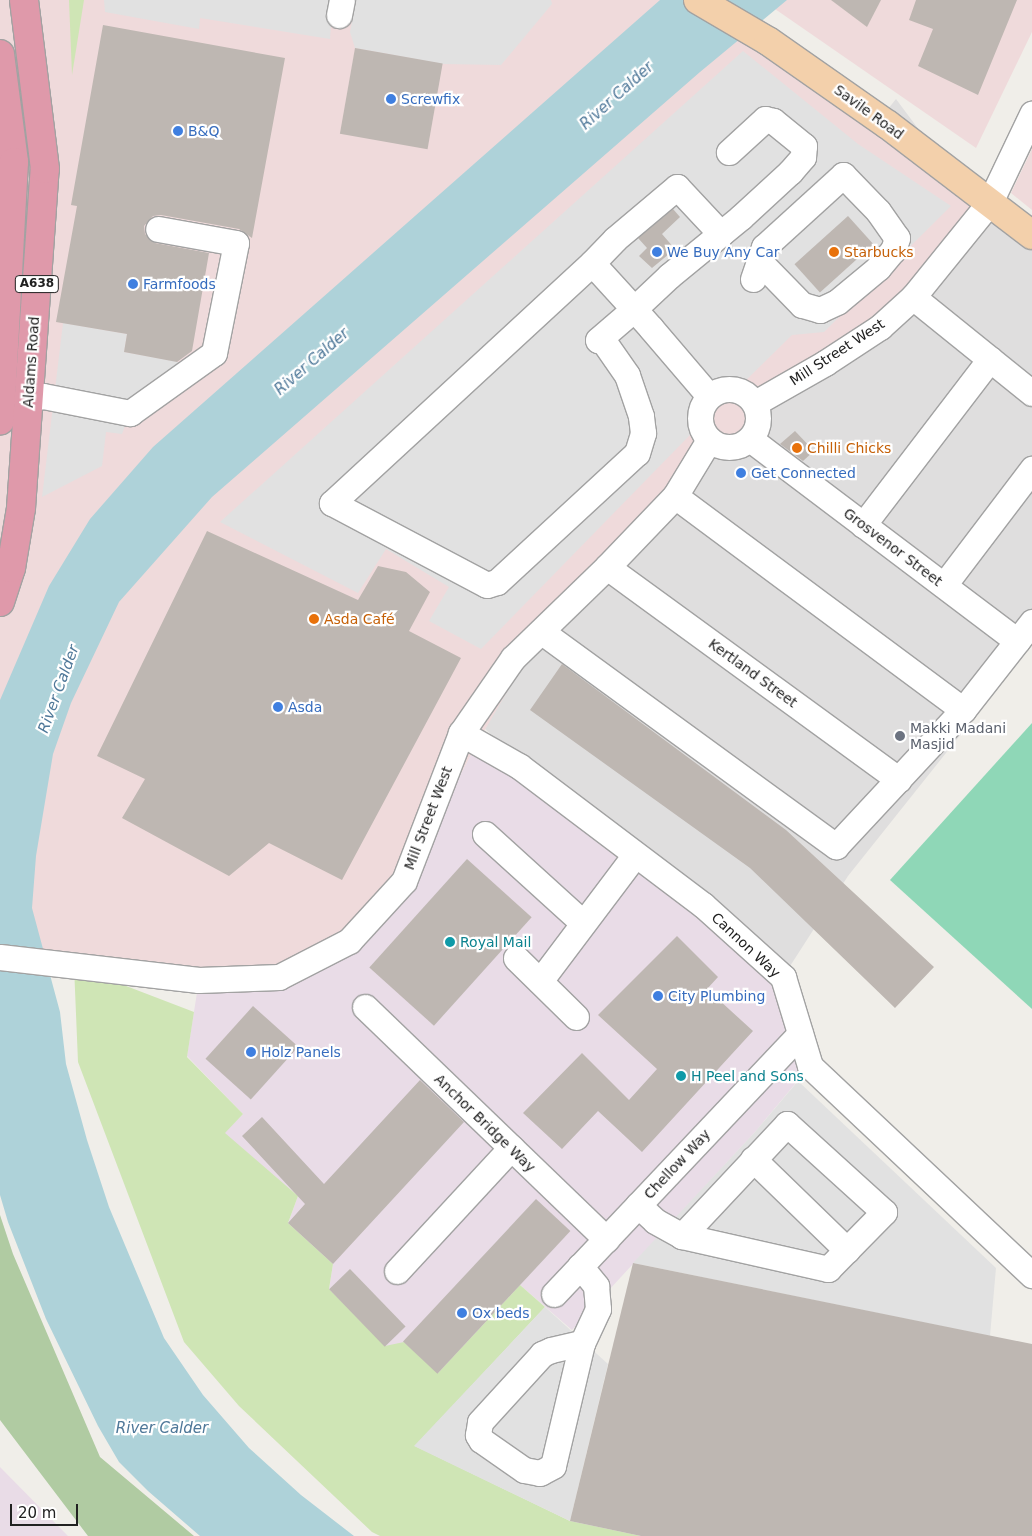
<!DOCTYPE html>
<html>
<head>
<meta charset="utf-8">
<style>
  body { margin:0 }
  #map { position:relative; width:1032px; height:1536px; overflow:hidden; background:#f0eee9; font-family:"DejaVu Sans",sans-serif }
  div>[style] { position:absolute }
  .residential>* { inset:0; background:#dfdede }
  .commercial>* { inset:0; background:#efdadb }
  .industrial>* { inset:0; background:#e9dce7 }
  .grass>* { inset:0; background:#cfe5b5 }
  .forest>* { inset:0; background:#b0cba2 }
  .pitch>* { inset:0; background:#8fd7b7 }
  .parking>* { inset:0; background:#e1e1e1 }
  .water>* { inset:0; background:#aed2d9 }
  .building>* { inset:0; background:#beb7b2; transform-origin:0 0 }
  .roads { filter:drop-shadow(1px 0 #a2a2a2) drop-shadow(-1px 0 #a2a2a2) drop-shadow(0 1px #a2a2a2) drop-shadow(0 -1px #a2a2a2) }
  .minor>* { height:25px; margin:-12.5px; padding:0 12.5px; transform-origin:12.5px; border-radius:12.5px; background:#fff }
  .minor>.ring { margin:-12.5px; padding:0; box-sizing:content-box; background:none; border:25px solid #fff; border-radius:50% }
  .major>* { height:28px; margin:-14px; padding:0 14px; transform-origin:14px; border-radius:14px; background:#f3d0ab }
  .highway>* { height:28px; margin:-14px; padding:0 14px; transform-origin:14px; border-radius:14px; background:#df99aa }
  .dots>* { width:14px; height:14px; translate:-50% -50%; box-sizing:border-box; border:2px solid #fff; border-radius:50% }
  span { translate:-50% -50%; white-space:nowrap; text-align:center; line-height:1.15; -webkit-text-stroke:4.5px #fff; paint-order:stroke }
  .shield-label span { padding:1px 4px; background:#fff; border:1px solid; border-radius:4px; -webkit-text-stroke-width:0 }
  .shield-label { font-size:12px; color:#212121; font-weight:700 }
  .shop-label { font-size:14px; color:#366cbe }
  .left { translate:0 -50%; text-align:left }
  .street-label { font-size:14px; color:#212121 }
  .food-label { font-size:14px; color:#c56008 }
  .worship-label { font-size:14px; color:#5b616d }
  .culture-label { font-size:14px; color:#0d838f }
  .water-label { font-size:15px; color:#4f7899; font-style:italic }
  .scale { position:absolute; left:10px; top:1504px; width:68px; height:22px; box-sizing:border-box; border:2px solid #212121; border-top:0; padding-left:6px; font-size:15px; line-height:18px; white-space:nowrap; color:#212121; -webkit-text-stroke:4px #fff; paint-order:stroke }
</style>
</head>
<body>
<div id="map">
  <div class="residential">
    <i style="clip-path:polygon(896px 99px,972px 201px,1032px 247px,1032px 645px,848px 876px,783px 977px,532px 772px,385px 637px,820px 194px)"></i>
  </div>
  <div class="commercial">
    <i style="clip-path:polygon(0 0,698px 0,990px 202px,913px 297px,758px 410px,758px 425px,755px 433px,740px 445px,725px 447px,717px 445px,542px 632px,479px 740px,404px 881px,349px 941px,279px 977px,0 957px)"></i>
    <i style="clip-path:polygon(762px 0,1032px 0,1032px 32px,976px 148px)"></i>
    <i style="clip-path:polygon(1032px 149px,1032px 210px,1011px 193px)"></i>
  </div>
  <div class="industrial">
    <i style="clip-path:polygon(479px 740px,783px 977px,810px 1066px,755px 1132px,572px 1330px,520px 1285px,438px 1374px,385px 1346px,329px 1289px,333px 1264px,288px 1223px,298px 1196px,224px 1133px,243px 1114px,187px 1056px,199px 980px,279px 977px,349px 941px,404px 881px)"></i>
    <i style="clip-path:polygon(0 1467px,68px 1536px,0 1536px)"></i>
  </div>
  <div class="grass">
    <i style="clip-path:polygon(69px 0,84px 0,72px 75px)"></i>
    <i style="clip-path:polygon(74px 966px,194px 1012px,187px 1057px,243px 1114px,225px 1133px,298px 1196px,288px 1223px,333px 1264px,329px 1289px,385px 1346px,404px 1342px,438px 1373px,520px 1285px,545px 1307px,415px 1446px,570px 1521px,641px 1536px,380px 1536px,372px 1532px,239px 1406px,184px 1342px,78px 1062px)"></i>
  </div>
  <div class="forest">
    <i style="clip-path:polygon(0 1215px,13px 1254px,100px 1457px,194px 1536px,88px 1536px,0 1420px)"></i>
  </div>
  <div class="pitch">
    <i style="clip-path:polygon(1032px 723px,1032px 1009px,890px 880px)"></i>
  </div>
  <div class="parking">
    <i style="clip-path:polygon(104px 0,333px 0,330px 39px,200px 18px,199px 29px,105px 12px)"></i>
    <i style="clip-path:polygon(356px 0,551px 0,552px 4px,501px 65px,443px 64px,355px 48px,350px 32px)"></i>
    <i style="clip-path:polygon(743px 51px,858px 144px,951px 206px,824px 332px,792px 335px,687px 438px,481px 649px,429px 621px,449px 587px,386px 549px,358px 593px,220px 522px)"></i>
    <i style="clip-path:polygon(63px 323px,127px 334px,124px 352px,190px 364px,130px 413px,122px 434px,106px 432px,102px 466px,42px 497px)"></i>
    <i style="clip-path:polygon(798px 1081px,996px 1268px,990px 1336px,633px 1263px,755px 1132px)"></i>
    <i style="clip-path:polygon(545px 1307px,608px 1364px,570px 1521px,414px 1446px)"></i>
  </div>
  <div class="water">
    <i style="clip-path:polygon(660px 0,787px 0,700px 72px,212px 497px,119px 602px,71px 703px,53px 754px,36px 856px,32px 908px,60px 1012px,66px 1064px,87px 1140px,109px 1207px,164px 1338px,203px 1395px,249px 1448px,301px 1495px,354px 1536px,200px 1536px,148px 1491px,119px 1462px,98px 1426px,46px 1319px,8px 1222px,0 1195px,0 700px,49px 586px,90px 519px,153px 447px)"></i>
  </div>
  <div class="building">
    <i style="clip-path:polygon(831px 0,881px 0,867px 27px)"></i>
    <i style="clip-path:polygon(916px 0,1017px 0,978px 95px,918px 66px,933px 29px,909px 20px)"></i>
    <i style="clip-path:polygon(103px 25px,285px 58px,252px 238px,239px 229px,161px 215px,153px 216px,144px 226px,145px 234px,155px 243px,209px 253px,192px 351px,177px 362px,124px 352px,127px 334px,56px 322px,77px 206px,71px 205px)"></i>
    <i style="left:355px;top:48px;width:89px;height:87px;rotate:10deg"></i>
    <i style="clip-path:polygon(673px 209px,680px 217px,662px 234px,675px 249px,652px 268px,639px 256px,647px 248px,638px 238px)"></i>
    <i style="left:848px;top:216px;width:38px;height:72px;rotate:48deg"></i>
    <i style="clip-path:polygon(795px 431px,814px 451px,803px 461px,780px 444px)"></i>
    <i style="clip-path:polygon(207px 531px,358px 600px,378px 566px,406px 572px,430px 592px,409px 631px,461px 658px,342px 880px,269px 843px,229px 876px,122px 818px,145px 779px,97px 756px)"></i>
    <i style="clip-path:polygon(562px 664px,786px 830px,934px 967px,895px 1008px,750px 868px,530px 710px)"></i>
    <i style="left:467px;top:859px;width:87px;height:146px;rotate:42deg"></i>
    <i style="clip-path:polygon(677px 936px,718px 977px,707px 989px,753px 1031px,642px 1152px,598px 1111px,562px 1149px,523px 1113px,582px 1053px,629px 1100px,657px 1069px,598px 1015px)"></i>
    <i style="left:253px;top:1006px;width:61px;height:71px;rotate:42deg"></i>
    <i style="clip-path:polygon(420px 1080px,464px 1122px,333px 1264px,288px 1223px,305px 1204px,242px 1136px,262px 1117px,324px 1184px)"></i>
    <i style="left:536px;top:1199px;width:47px;height:195px;rotate:43deg"></i>
    <i style="clip-path:polygon(633px 1263px,1032px 1344px,1032px 1536px,641px 1536px,570px 1521px)"></i>
    <i style="left:350px;top:1269px;width:80px;height:29px;rotate:46deg"></i>
  </div>
  <div class="roads">
    <div class="minor">
      <i style="left:339px;top:15px;width:15px;rotate:-79deg"></i>
      <i style="left:592px;top:263px;width:33px;rotate:-46deg"></i>
      <i style="left:615px;top:239px;width:81px;rotate:-40deg"></i>
      <i style="left:677px;top:187px;width:64px;rotate:46.9deg"></i>
      <i style="left:753px;top:279px;width:34px;rotate:-71deg"></i>
      <i style="left:764px;top:247px;width:107px;rotate:-42.3deg"></i>
      <i style="left:843px;top:175px;width:50px;rotate:45.8deg"></i>
      <i style="left:878px;top:211px;width:33px;rotate:55deg"></i>
      <i style="left:897px;top:238px;width:13px;rotate:108deg"></i>
      <i style="left:893px;top:250px;width:23px;rotate:130deg"></i>
      <i style="left:878px;top:268px;width:53px;rotate:140.3deg"></i>
      <i style="left:837px;top:302px;width:19px;rotate:155deg"></i>
      <i style="left:820px;top:310px;width:19px;rotate:-164deg"></i>
      <i style="left:802px;top:305px;width:62px;rotate:-134.3deg"></i>
      <i style="left:913px;top:297px;width:153px;rotate:38.9deg"></i>
      <i class="ring" style="left:700px;top:389px;width:33px;height:33px"></i>
      <i style="left:709px;top:396px;width:89px;rotate:-130.5deg"></i>
      <i style="left:651px;top:328px;width:25px;rotate:-132deg"></i>
      <i style="left:634px;top:309px;width:62px;rotate:-132.4deg"></i>
      <i style="left:592px;top:263px;width:354px;rotate:137.3deg"></i>
      <i style="left:332px;top:503px;width:175px;rotate:27.9deg"></i>
      <i style="left:487px;top:585px;width:10px;rotate:-17deg"></i>
      <i style="left:497px;top:582px;width:190px;rotate:-42.7deg"></i>
      <i style="left:637px;top:453px;width:21px;rotate:-73deg"></i>
      <i style="left:643px;top:433px;width:17px;rotate:-97deg"></i>
      <i style="left:641px;top:416px;width:43px;rotate:-108.9deg"></i>
      <i style="left:627px;top:375px;width:40px;rotate:-124.9deg"></i>
      <i style="left:604px;top:342px;width:6px;rotate:-162deg"></i>
      <i style="left:598px;top:340px;width:48px;rotate:-40.7deg"></i>
      <i style="left:634px;top:309px;width:48px;rotate:-43.3deg"></i>
      <i style="left:669px;top:276px;width:93px;rotate:-39.3deg"></i>
      <i style="left:741px;top:217px;width:67px;rotate:-42.6deg"></i>
      <i style="left:790px;top:172px;width:20px;rotate:-49deg"></i>
      <i style="left:803px;top:157px;width:11px;rotate:-85deg"></i>
      <i style="left:804px;top:146px;width:40px;rotate:-141deg"></i>
      <i style="left:773px;top:121px;width:8px;rotate:-166deg"></i>
      <i style="left:765px;top:119px;width:49px;rotate:137.5deg"></i>
      <i style="left:29px;top:399px;width:14px;rotate:-12deg"></i>
      <i style="left:43px;top:396px;width:89px;rotate:11.1deg"></i>
      <i style="left:130px;top:413px;width:103px;rotate:-35.5deg"></i>
      <i style="left:214px;top:353px;width:112px;rotate:-78.7deg"></i>
      <i style="left:236px;top:243px;width:79px;rotate:-169.8deg"></i>
      <i style="left:755px;top:403px;width:81px;rotate:-29.7deg"></i>
      <i style="left:825px;top:363px;width:66px;rotate:-33.2deg"></i>
      <i style="left:880px;top:327px;width:45px;rotate:-42.3deg"></i>
      <i style="left:913px;top:297px;width:122px;rotate:-51deg"></i>
      <i style="left:990px;top:202px;width:98px;rotate:-64.5deg"></i>
      <i style="left:750px;top:439px;width:335px;rotate:37.1deg"></i>
      <i style="left:675px;top:496px;width:359px;rotate:36.6deg"></i>
      <i style="left:863px;top:525px;width:209px;rotate:-52.6deg"></i>
      <i style="left:607px;top:567px;width:361px;rotate:36.1deg"></i>
      <i style="left:944px;top:585px;width:146px;rotate:-52.8deg"></i>
      <i style="left:542px;top:632px;width:364px;rotate:36.1deg"></i>
      <i style="left:836px;top:846px;width:186px;rotate:-47deg"></i>
      <i style="left:963px;top:710px;width:112px;rotate:-51.9deg"></i>
      <i style="left:461px;top:733px;width:67px;rotate:29.6deg"></i>
      <i style="left:519px;top:766px;width:231px;rotate:37.1deg"></i>
      <i style="left:703px;top:905px;width:108px;rotate:42deg"></i>
      <i style="left:783px;top:977px;width:93px;rotate:73.1deg"></i>
      <i style="left:810px;top:1066px;width:305px;rotate:43.3deg"></i>
      <i style="left:485px;top:834px;width:132px;rotate:42.2deg"></i>
      <i style="left:0;top:957px;width:200px;rotate:6.6deg"></i>
      <i style="left:199px;top:980px;width:80px;rotate:-2.1deg"></i>
      <i style="left:279px;top:977px;width:79px;rotate:-27.2deg"></i>
      <i style="left:349px;top:941px;width:81px;rotate:-47.5deg"></i>
      <i style="left:404px;top:881px;width:159px;rotate:-68.9deg"></i>
      <i style="left:461px;top:733px;width:91px;rotate:-55.3deg"></i>
      <i style="left:513px;top:658px;width:131px;rotate:-44.1deg"></i>
      <i style="left:607px;top:567px;width:98px;rotate:-46.2deg"></i>
      <i style="left:675px;top:496px;width:66px;rotate:-58.7deg"></i>
      <i style="left:516px;top:958px;width:84px;rotate:44.5deg"></i>
      <i style="left:540px;top:981px;width:158px;rotate:-53deg"></i>
      <i style="left:365px;top:1007px;width:335px;rotate:43.9deg"></i>
      <i style="left:753px;top:1159px;width:131px;rotate:44.1deg"></i>
      <i style="left:638px;top:1205px;width:23px;rotate:43deg"></i>
      <i style="left:655px;top:1221px;width:31px;rotate:29deg"></i>
      <i style="left:682px;top:1236px;width:150px;rotate:12.7deg"></i>
      <i style="left:828px;top:1269px;width:80px;rotate:-45.5deg"></i>
      <i style="left:884px;top:1212px;width:131px;rotate:-137.8deg"></i>
      <i style="left:787px;top:1124px;width:154px;rotate:133.2deg"></i>
      <i style="left:580px;top:1266px;width:26px;rotate:51deg"></i>
      <i style="left:596px;top:1286px;width:23px;rotate:85deg"></i>
      <i style="left:598px;top:1309px;width:38px;rotate:115deg"></i>
      <i style="left:582px;top:1343px;width:126px;rotate:103.3deg"></i>
      <i style="left:553px;top:1466px;width:15px;rotate:152deg"></i>
      <i style="left:540px;top:1473px;width:16px;rotate:-169deg"></i>
      <i style="left:524px;top:1470px;width:52px;rotate:-145.1deg"></i>
      <i style="left:481px;top:1440px;width:6px;rotate:-121deg"></i>
      <i style="left:478px;top:1435px;width:13px;rotate:-81deg"></i>
      <i style="left:480px;top:1422px;width:92px;rotate:-47.6deg"></i>
      <i style="left:542px;top:1354px;width:10px;rotate:-24deg"></i>
      <i style="left:551px;top:1350px;width:32px;rotate:-13deg"></i>
      <i style="left:397px;top:1271px;width:168px;rotate:-47.2deg"></i>
      <i style="left:554px;top:1294px;width:358px;rotate:-46.6deg"></i>
    </div>
    <div class="major">
      <i style="left:698px;top:0;width:81px;rotate:30.4deg"></i>
      <i style="left:768px;top:41px;width:146px;rotate:35deg"></i>
      <i style="left:888px;top:125px;width:181px;rotate:37.4deg"></i>
    </div>
    <div class="highway">
      <i style="left:0;top:54px;width:109px;rotate:82.6deg"></i>
      <i style="left:14px;top:162px;width:259px;rotate:93.1deg"></i>
      <i style="left:0;top:602px;width:36px;rotate:-72deg"></i>
      <i style="left:11px;top:568px;width:61px;rotate:-80.5deg"></i>
      <i style="left:21px;top:508px;width:340px;rotate:-86deg"></i>
      <i style="left:45px;top:169px;width:170px;rotate:-97.1deg"></i>
    </div>
  </div>
  <div class="dots">
    <i style="left:391px;top:99px;background:#3f7fe0"></i>
    <i style="left:178px;top:131px;background:#3f7fe0"></i>
    <i style="left:657px;top:252px;background:#3f7fe0"></i>
    <i style="left:834px;top:252px;background:#e8710a"></i>
    <i style="left:133px;top:284px;background:#3f7fe0"></i>
    <i style="left:797px;top:448px;background:#e8710a"></i>
    <i style="left:741px;top:473px;background:#3f7fe0"></i>
    <i style="left:314px;top:619px;background:#e8710a"></i>
    <i style="left:278px;top:707px;background:#3f7fe0"></i>
    <i style="left:900px;top:736px;background:#6b7280"></i>
    <i style="left:450px;top:942px;background:#0f9aa8"></i>
    <i style="left:658px;top:996px;background:#3f7fe0"></i>
    <i style="left:251px;top:1052px;background:#3f7fe0"></i>
    <i style="left:681px;top:1076px;background:#0f9aa8"></i>
    <i style="left:462px;top:1313px;background:#3f7fe0"></i>
  </div>
  <div class="shield-label">
    <span style="left:37px;top:284px">A638</span>
  </div>
  <div class="shop-label">
    <span class="left" style="left:401px;top:99px">Screwfix</span>
    <span class="left" style="left:188px;top:131px">B&amp;Q</span>
    <span class="left" style="left:667px;top:252px">We Buy Any Car</span>
    <span class="left" style="left:143px;top:284px">Farmfoods</span>
    <span class="left" style="left:751px;top:473px">Get Connected</span>
    <span class="left" style="left:288px;top:707px">Asda</span>
    <span class="left" style="left:668px;top:996px">City Plumbing</span>
    <span class="left" style="left:261px;top:1052px">Holz Panels</span>
    <span class="left" style="left:472px;top:1313px">Ox beds</span>
  </div>
  <div class="street-label">
    <span style="left:869px;top:112px;rotate:36deg">Savile Road</span>
    <span style="left:837px;top:352px;rotate:-33deg">Mill Street West</span>
    <span style="left:31px;top:362px;rotate:-86deg">Aldams Road</span>
    <span style="left:893px;top:547px;rotate:37deg">Grosvenor Street</span>
    <span style="left:753px;top:673px;rotate:36deg">Kertland Street</span>
    <span style="left:428px;top:818px;rotate:-69deg">Mill Street West</span>
    <span style="left:746px;top:945px;rotate:43deg">Cannon Way</span>
    <span style="left:485px;top:1123px;rotate:44deg">Anchor Bridge Way</span>
    <span style="left:677px;top:1164px;rotate:-47deg">Chellow Way</span>
  </div>
  <div class="food-label">
    <span class="left" style="left:844px;top:252px">Starbucks</span>
    <span class="left" style="left:807px;top:448px">Chilli Chicks</span>
    <span class="left" style="left:324px;top:619px">Asda Café</span>
  </div>
  <div class="worship-label">
    <span class="left" style="left:910px;top:736px">Makki Madani<br>Masjid</span>
  </div>
  <div class="culture-label">
    <span class="left" style="left:460px;top:942px">Royal Mail</span>
    <span class="left" style="left:691px;top:1076px">H Peel and Sons</span>
  </div>
  <div class="water-label">
    <span style="left:617px;top:96px;rotate:-42deg">River Calder</span>
    <span style="left:312px;top:362px;rotate:-41deg">River Calder</span>
    <span style="left:59px;top:689px;rotate:-70deg">River Calder</span>
    <span style="left:162px;top:1429px">River Calder</span>
  </div>
  <div class="scale">20 m</div>
</div>
</body>
</html>
